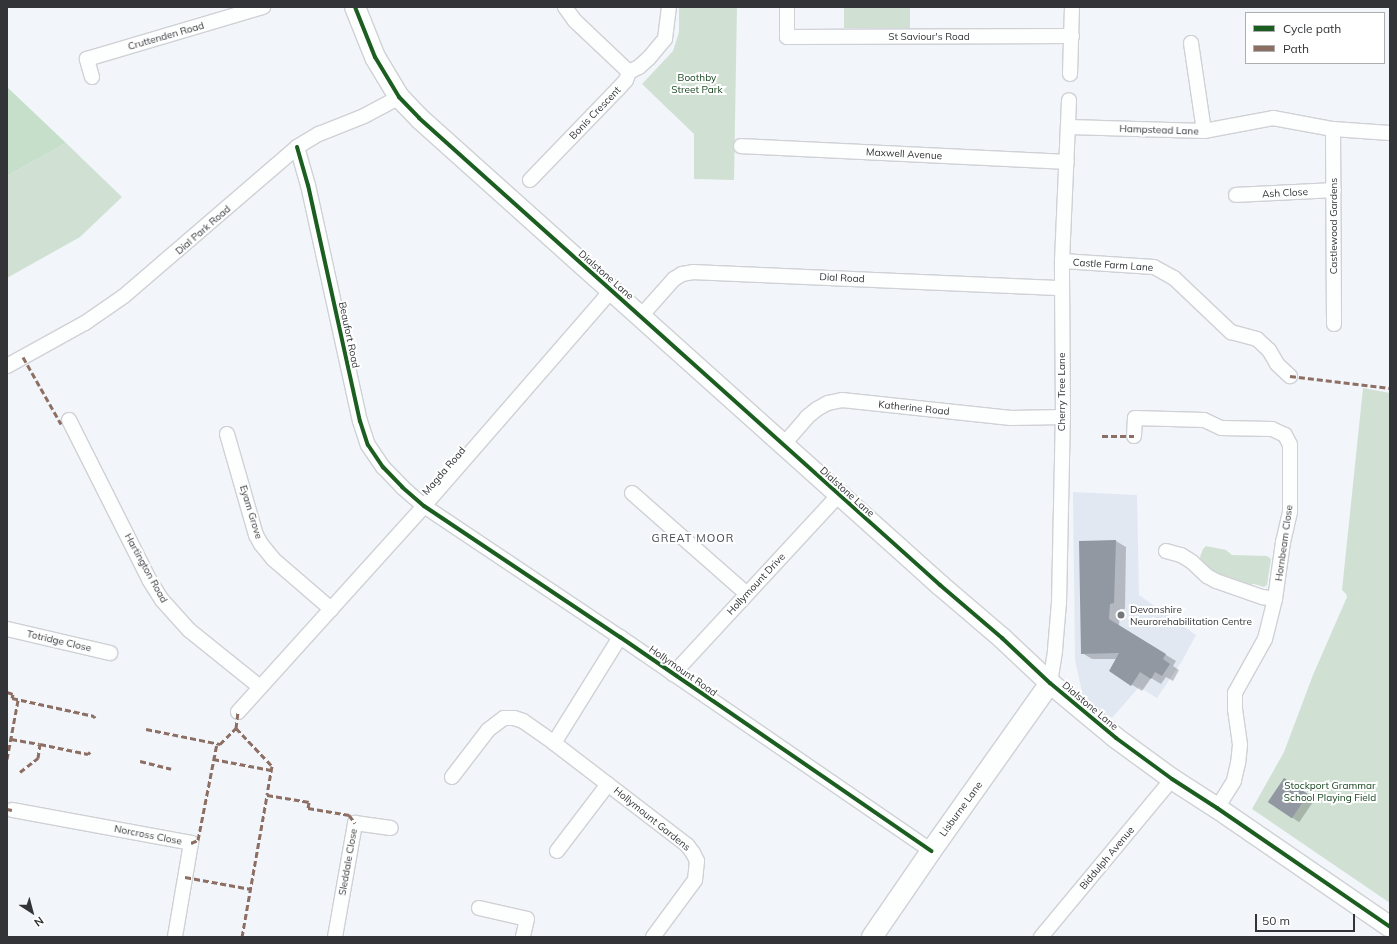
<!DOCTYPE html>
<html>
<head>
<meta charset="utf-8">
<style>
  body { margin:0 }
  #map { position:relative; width:1397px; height:944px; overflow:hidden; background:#f2f5fa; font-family:Mulish,sans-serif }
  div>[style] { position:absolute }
  .built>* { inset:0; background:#e2e8f2 }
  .green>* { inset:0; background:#d0e1d4; transform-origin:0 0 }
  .forest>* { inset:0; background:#c5dfca }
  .shadow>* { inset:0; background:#0003; transform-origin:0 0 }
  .building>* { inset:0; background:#9298a2; transform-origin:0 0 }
  .roads { filter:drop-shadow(1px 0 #cfd1d5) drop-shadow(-1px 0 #cfd1d5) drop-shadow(0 1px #cfd1d5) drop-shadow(0 -1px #cfd1d5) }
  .street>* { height:14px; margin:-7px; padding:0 7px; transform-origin:7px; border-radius:7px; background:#fdfefe }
  .secondary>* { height:20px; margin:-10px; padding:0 10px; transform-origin:10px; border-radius:10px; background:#fdfefe }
  .quiet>* { height:3px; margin-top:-1.5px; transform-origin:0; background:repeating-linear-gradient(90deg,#8d6e63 0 6px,transparent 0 9px) }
  .cycleway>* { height:4px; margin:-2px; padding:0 2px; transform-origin:2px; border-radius:2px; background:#1b5e20 }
  .dots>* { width:11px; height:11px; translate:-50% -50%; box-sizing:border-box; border:2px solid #fff; border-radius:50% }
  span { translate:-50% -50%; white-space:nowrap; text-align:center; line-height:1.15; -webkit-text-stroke:4px #fff; paint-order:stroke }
  .street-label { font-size:10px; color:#323437 }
  .park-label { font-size:10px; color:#0f3f17 }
  .poi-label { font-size:10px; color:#323437 }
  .left { translate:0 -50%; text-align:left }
  .neighbourhood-label { font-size:11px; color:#43474e; letter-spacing:1px }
  .frame { position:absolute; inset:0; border:8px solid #323437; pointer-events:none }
  .legend { position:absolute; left:1245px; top:12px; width:140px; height:52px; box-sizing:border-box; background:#fff; border:1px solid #adaeaf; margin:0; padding:5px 7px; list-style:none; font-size:12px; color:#323437 }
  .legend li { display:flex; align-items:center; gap:8px; height:20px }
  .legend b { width:20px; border:1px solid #adaeaf }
  .north { position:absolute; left:12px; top:892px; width:40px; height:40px; -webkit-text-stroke:3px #fff; paint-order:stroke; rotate:144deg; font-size:11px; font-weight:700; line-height:16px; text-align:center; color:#323437 }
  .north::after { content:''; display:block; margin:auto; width:14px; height:18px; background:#323437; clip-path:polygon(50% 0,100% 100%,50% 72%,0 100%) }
  .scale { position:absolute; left:1255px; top:914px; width:100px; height:18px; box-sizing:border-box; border:2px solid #323437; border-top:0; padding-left:5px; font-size:12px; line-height:14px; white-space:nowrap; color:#323437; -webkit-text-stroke:3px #fff; paint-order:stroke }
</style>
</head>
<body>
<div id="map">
  <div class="built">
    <i style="clip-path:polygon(1073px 492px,1137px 495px,1139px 595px,1196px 635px,1182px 661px,1157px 698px,1139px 687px,1112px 718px,1083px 697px,1075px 660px)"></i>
  </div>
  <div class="green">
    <i style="clip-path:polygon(679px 7px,737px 7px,734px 180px,694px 179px,694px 134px,642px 84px,673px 51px,679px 32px)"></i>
    <i style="left:844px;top:7px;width:66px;height:21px"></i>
    <i style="clip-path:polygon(66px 143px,122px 197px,80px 237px,7px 278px,7px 176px)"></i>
    <i style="clip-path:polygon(1363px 388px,1390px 393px,1390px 903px,1252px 809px,1284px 752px,1313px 675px,1347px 597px,1346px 594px,1342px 590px)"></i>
    <i style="clip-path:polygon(1206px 546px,1226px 550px,1232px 555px,1267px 556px,1271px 559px,1267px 585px,1264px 587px,1254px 584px,1248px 585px,1243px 582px,1222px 578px,1202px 564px,1200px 557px,1203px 549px)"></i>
  </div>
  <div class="forest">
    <i style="clip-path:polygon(7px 87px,66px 143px,7px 176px)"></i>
  </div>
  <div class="shadow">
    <i style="clip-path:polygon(1116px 541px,1126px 547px,1125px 609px,1120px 609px,1119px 626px,1176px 661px,1173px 666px,1179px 670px,1173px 681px,1166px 677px,1161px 684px,1151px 678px,1142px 691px,1110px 671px,1117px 659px,1092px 659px,1082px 653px)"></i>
    <i style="left:1285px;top:779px;width:36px;height:28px;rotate:34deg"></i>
  </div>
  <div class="building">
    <i style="clip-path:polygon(1116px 540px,1114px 603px,1110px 604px,1109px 619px,1166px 654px,1163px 659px,1170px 664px,1162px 676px,1155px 672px,1151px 679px,1140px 672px,1131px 686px,1109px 671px,1119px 653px,1081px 654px,1079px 541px)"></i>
    <i style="left:1284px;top:778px;width:29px;height:29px;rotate:34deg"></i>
  </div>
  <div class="roads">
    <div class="street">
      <i style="left:787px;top:7px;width:30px;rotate:90deg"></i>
      <i style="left:787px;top:37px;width:285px;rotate:-0.2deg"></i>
      <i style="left:1191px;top:43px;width:89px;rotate:81.6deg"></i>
      <i style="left:629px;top:72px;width:11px;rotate:-27deg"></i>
      <i style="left:639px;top:67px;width:13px;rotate:-42deg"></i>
      <i style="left:649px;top:58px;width:25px;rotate:-50deg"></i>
      <i style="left:665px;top:39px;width:32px;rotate:-83deg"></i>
      <i style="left:1070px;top:74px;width:67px;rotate:-88.3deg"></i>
      <i style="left:92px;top:77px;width:19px;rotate:-106deg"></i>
      <i style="left:87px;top:59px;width:184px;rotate:-16.5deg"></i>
      <i style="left:1069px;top:127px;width:135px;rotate:1.7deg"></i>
      <i style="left:1204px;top:131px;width:70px;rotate:-10.7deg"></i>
      <i style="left:1273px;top:118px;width:61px;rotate:10.4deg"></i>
      <i style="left:1333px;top:129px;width:57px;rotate:4deg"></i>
      <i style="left:1333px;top:129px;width:195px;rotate:89.7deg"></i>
      <i style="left:741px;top:146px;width:326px;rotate:2.8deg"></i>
      <i style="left:297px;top:147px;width:40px;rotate:74deg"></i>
      <i style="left:308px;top:185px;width:242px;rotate:77.6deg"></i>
      <i style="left:360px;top:421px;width:25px;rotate:72deg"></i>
      <i style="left:368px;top:445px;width:27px;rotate:56deg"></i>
      <i style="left:383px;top:467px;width:28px;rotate:46deg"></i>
      <i style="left:402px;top:487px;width:29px;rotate:41deg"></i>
      <i style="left:424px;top:506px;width:236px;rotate:33.8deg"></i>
      <i style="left:620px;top:637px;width:378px;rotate:34.5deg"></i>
      <i style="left:530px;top:180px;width:127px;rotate:-46deg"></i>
      <i style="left:618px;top:89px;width:12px;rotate:-48deg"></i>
      <i style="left:626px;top:80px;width:9px;rotate:-69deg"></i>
      <i style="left:629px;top:72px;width:74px;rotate:-136.6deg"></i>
      <i style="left:575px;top:21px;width:17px;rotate:-126deg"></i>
      <i style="left:1236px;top:195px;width:98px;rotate:-2.9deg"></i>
      <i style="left:1062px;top:261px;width:92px;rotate:3.7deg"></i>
      <i style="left:1154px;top:267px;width:23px;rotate:29deg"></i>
      <i style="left:1174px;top:278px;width:79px;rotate:43.5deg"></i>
      <i style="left:1231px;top:332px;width:27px;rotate:15deg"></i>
      <i style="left:1257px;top:339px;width:16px;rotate:43deg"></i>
      <i style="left:1269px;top:350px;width:16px;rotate:60deg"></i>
      <i style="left:1277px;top:364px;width:18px;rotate:43deg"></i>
      <i style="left:641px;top:316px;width:50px;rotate:-48.3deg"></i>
      <i style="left:674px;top:279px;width:9px;rotate:-32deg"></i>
      <i style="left:682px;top:274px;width:11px;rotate:-10deg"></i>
      <i style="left:693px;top:272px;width:369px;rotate:2.5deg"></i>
      <i style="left:7px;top:366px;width:89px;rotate:-28.9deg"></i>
      <i style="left:85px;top:323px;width:47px;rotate:-34.7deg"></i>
      <i style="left:124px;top:296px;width:228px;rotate:-40.7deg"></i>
      <i style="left:297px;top:147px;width:26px;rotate:-31deg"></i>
      <i style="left:319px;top:134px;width:48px;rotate:-21.8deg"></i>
      <i style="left:364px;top:116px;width:40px;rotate:-28deg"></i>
      <i style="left:69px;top:420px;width:180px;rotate:63.3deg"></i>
      <i style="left:150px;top:581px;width:22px;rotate:58deg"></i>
      <i style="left:162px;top:600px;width:40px;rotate:48deg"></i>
      <i style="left:189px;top:630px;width:91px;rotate:38.8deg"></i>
      <i style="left:227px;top:434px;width:105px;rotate:74deg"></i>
      <i style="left:256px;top:535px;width:10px;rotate:61deg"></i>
      <i style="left:261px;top:544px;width:19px;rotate:51deg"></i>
      <i style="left:273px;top:559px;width:77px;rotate:40.8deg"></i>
      <i style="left:1134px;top:436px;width:18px;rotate:-87deg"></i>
      <i style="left:1135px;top:418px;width:69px;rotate:1.7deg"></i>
      <i style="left:1204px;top:420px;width:19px;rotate:25deg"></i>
      <i style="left:1221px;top:428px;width:51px;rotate:1.1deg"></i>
      <i style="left:1272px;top:429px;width:14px;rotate:25deg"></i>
      <i style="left:1285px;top:435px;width:11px;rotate:63deg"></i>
      <i style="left:1290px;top:445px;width:67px;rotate:90deg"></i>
      <i style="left:1290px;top:512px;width:31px;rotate:103deg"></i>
      <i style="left:1283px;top:542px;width:58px;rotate:98deg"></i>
      <i style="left:1275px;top:599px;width:41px;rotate:104deg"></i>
      <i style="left:1265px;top:639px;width:62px;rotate:119.1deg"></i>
      <i style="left:1235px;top:693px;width:16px;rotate:90deg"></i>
      <i style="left:1235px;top:709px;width:36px;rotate:82deg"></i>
      <i style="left:1240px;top:745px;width:18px;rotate:96deg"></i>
      <i style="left:1238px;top:763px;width:18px;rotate:103deg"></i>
      <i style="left:1234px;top:781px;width:32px;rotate:122deg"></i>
      <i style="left:783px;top:445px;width:37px;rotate:-49deg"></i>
      <i style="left:807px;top:417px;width:13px;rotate:-39deg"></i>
      <i style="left:817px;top:409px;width:13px;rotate:-29deg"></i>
      <i style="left:828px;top:403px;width:14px;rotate:-12deg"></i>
      <i style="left:842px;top:400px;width:170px;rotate:6.1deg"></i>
      <i style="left:1011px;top:418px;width:52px;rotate:-1.1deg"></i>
      <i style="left:632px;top:493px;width:153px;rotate:41.3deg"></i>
      <i style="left:1166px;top:551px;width:16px;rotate:15deg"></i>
      <i style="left:1181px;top:555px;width:13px;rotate:32deg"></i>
      <i style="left:1192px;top:562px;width:21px;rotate:43deg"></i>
      <i style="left:1207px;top:576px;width:10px;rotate:29deg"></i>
      <i style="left:1216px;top:581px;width:49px;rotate:19.2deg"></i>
      <i style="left:1262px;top:597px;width:13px;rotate:9deg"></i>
      <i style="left:7px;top:629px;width:106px;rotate:13.1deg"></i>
      <i style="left:673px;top:674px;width:244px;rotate:-47.2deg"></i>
      <i style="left:1050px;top:683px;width:33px;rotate:-81deg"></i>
      <i style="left:1055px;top:650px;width:48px;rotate:-85.2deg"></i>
      <i style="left:1059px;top:602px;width:185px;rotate:-88.8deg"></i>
      <i style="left:1063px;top:417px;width:156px;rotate:-90.4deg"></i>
      <i style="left:1062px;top:261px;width:161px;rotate:-87.5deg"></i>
      <i style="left:238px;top:712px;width:278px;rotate:-47.9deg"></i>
      <i style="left:424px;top:506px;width:285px;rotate:-49deg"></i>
      <i style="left:554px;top:743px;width:125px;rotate:-58.1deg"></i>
      <i style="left:452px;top:777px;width:59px;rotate:-52.5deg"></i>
      <i style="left:488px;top:730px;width:20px;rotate:-37deg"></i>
      <i style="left:504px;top:718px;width:10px"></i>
      <i style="left:514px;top:718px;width:9px;rotate:18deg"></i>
      <i style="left:523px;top:721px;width:38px;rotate:35deg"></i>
      <i style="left:554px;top:743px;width:168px;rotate:37.5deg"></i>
      <i style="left:687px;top:845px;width:10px;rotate:53deg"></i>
      <i style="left:693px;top:853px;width:9px;rotate:63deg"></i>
      <i style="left:697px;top:861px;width:19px;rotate:96deg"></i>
      <i style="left:695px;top:880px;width:71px;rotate:126.4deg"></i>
      <i style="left:12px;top:810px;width:182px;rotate:10.4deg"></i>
      <i style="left:191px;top:843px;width:95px;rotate:99.7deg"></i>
      <i style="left:557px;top:851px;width:84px;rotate:-52.7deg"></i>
      <i style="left:479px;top:908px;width:49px;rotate:12.9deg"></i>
      <i style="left:527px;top:919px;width:18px;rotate:103deg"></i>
      <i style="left:335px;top:937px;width:116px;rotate:-80deg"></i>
      <i style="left:355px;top:823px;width:36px;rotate:8deg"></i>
      <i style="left:1041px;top:937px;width:205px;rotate:-50.3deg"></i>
    </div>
    <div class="secondary">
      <i style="left:355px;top:7px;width:54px;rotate:68.2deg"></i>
      <i style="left:375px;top:57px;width:47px;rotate:59deg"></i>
      <i style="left:399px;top:97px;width:29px;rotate:46deg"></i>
      <i style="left:419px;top:118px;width:700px;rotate:41.87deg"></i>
      <i style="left:940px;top:585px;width:82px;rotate:40.5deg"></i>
      <i style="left:1002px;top:638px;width:66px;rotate:43.2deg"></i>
      <i style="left:1050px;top:683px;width:86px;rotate:39.8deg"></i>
      <i style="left:1116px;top:738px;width:69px;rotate:36.2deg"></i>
      <i style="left:1172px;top:779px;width:54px;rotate:32.8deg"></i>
      <i style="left:1217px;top:808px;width:210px;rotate:34.5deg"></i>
      <i style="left:872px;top:937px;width:104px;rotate:-55.5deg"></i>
      <i style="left:931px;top:851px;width:206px;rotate:-54.7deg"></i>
    </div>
  </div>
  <div class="quiet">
    <i style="left:23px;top:357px;width:77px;rotate:60.4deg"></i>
    <i style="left:1290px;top:376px;width:101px;rotate:6.8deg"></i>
    <i style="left:1102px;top:436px;width:32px"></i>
    <i style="left:7px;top:692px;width:6px;rotate:18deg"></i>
    <i style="left:13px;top:694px;width:4px;rotate:104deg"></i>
    <i style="left:12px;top:698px;width:84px;rotate:12.4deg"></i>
    <i style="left:94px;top:716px;width:2px;rotate:63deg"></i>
    <i style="left:236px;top:728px;width:52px;rotate:46.5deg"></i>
    <i style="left:272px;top:766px;width:29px;rotate:100deg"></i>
    <i style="left:267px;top:795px;width:43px;rotate:9.5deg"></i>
    <i style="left:309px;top:802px;width:6px;rotate:99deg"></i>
    <i style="left:308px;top:808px;width:42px;rotate:9.7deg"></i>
    <i style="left:349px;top:815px;width:10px;rotate:53deg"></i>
    <i style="left:146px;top:729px;width:76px;rotate:11.5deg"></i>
    <i style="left:220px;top:744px;width:23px;rotate:-45deg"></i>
    <i style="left:236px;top:728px;width:16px;rotate:-83deg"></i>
    <i style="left:11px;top:739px;width:29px;rotate:10deg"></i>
    <i style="left:7px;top:759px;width:60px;rotate:-79.4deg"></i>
    <i style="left:213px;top:759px;width:59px;rotate:10.7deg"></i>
    <i style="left:140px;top:761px;width:32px;rotate:14deg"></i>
    <i style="left:20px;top:772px;width:23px;rotate:-38deg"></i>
    <i style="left:38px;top:758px;width:14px;rotate:-82deg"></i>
    <i style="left:40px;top:744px;width:49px;rotate:11.8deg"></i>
    <i style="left:88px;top:754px;width:3px;rotate:-45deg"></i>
    <i style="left:7px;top:809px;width:5px;rotate:11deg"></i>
    <i style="left:191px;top:843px;width:8px;rotate:-23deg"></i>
    <i style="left:198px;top:840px;width:99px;rotate:-78.9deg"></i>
    <i style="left:185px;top:877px;width:67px;rotate:10.3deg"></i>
    <i style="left:242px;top:937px;width:144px;rotate:-80deg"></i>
  </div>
  <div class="cycleway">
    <i style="left:355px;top:7px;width:54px;rotate:68.2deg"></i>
    <i style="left:375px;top:57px;width:47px;rotate:59deg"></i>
    <i style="left:399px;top:97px;width:29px;rotate:46deg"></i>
    <i style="left:419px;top:118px;width:700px;rotate:41.87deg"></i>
    <i style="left:940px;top:585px;width:82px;rotate:40.5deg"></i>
    <i style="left:1002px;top:638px;width:66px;rotate:43.2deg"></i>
    <i style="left:1050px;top:683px;width:86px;rotate:39.8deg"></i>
    <i style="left:1116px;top:738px;width:69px;rotate:36.2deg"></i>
    <i style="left:1172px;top:779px;width:54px;rotate:32.8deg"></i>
    <i style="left:1217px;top:808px;width:210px;rotate:34.5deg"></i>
    <i style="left:297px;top:147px;width:40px;rotate:74deg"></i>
    <i style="left:308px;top:185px;width:242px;rotate:77.6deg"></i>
    <i style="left:360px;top:421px;width:25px;rotate:72deg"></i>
    <i style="left:368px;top:445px;width:27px;rotate:56deg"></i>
    <i style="left:383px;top:467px;width:28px;rotate:46deg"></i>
    <i style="left:402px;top:487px;width:29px;rotate:41deg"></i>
    <i style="left:424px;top:506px;width:236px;rotate:33.8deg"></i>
    <i style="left:620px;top:637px;width:378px;rotate:34.5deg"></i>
  </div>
  <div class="dots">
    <i style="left:1121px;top:615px;background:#75787b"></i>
  </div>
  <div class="street-label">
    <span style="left:166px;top:36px;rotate:-16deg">Cruttenden Road</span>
    <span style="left:929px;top:37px">St Saviour's Road</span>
    <span style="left:595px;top:113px;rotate:-46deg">Bonis Crescent</span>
    <span style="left:1159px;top:130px;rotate:2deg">Hampstead Lane</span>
    <span style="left:904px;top:154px;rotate:3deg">Maxwell Avenue</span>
    <span style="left:1285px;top:193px;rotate:-3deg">Ash Close</span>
    <span style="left:1334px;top:226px;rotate:-90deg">Castlewood Gardens</span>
    <span style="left:203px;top:230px;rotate:-41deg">Dial Park Road</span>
    <span style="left:1113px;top:265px;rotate:4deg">Castle Farm Lane</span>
    <span style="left:606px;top:275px;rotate:41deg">Dialstone Lane</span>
    <span style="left:842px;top:278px;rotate:3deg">Dial Road</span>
    <span style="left:349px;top:335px;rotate:78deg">Beaufort Road</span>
    <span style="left:1062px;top:392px;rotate:-90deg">Cherry Tree Lane</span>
    <span style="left:914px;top:408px;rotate:6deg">Katherine Road</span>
    <span style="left:444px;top:471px;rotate:-49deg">Magda Road</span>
    <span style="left:847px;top:492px;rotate:42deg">Dialstone Lane</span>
    <span style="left:251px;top:512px;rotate:73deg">Eyam Grove</span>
    <span style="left:1284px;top:543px;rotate:-82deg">Hornbeam Close</span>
    <span style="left:146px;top:568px;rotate:61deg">Hartington Road</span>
    <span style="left:756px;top:584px;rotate:-47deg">Hollymount Drive</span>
    <span style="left:59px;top:641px;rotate:13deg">Totridge Close</span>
    <span style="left:683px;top:671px;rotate:35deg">Hollymount Road</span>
    <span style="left:1090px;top:706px;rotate:40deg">Dialstone Lane</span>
    <span style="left:961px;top:809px;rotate:-54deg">Lisburne Lane</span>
    <span style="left:652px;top:819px;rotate:39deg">Hollymount Gardens</span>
    <span style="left:148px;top:835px;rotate:11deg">Norcross Close</span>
    <span style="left:1107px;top:858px;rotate:-50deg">Biddulph Avenue</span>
    <span style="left:348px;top:862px;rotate:-80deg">Sleddale Close</span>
  </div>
  <div class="park-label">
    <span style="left:697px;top:83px">Boothby<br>Street Park</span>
    <span style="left:1330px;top:791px">Stockport Grammar<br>School Playing Field</span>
  </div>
  <div class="poi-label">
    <span class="left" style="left:1130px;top:615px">Devonshire<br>Neurorehabilitation Centre</span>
  </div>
  <div class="neighbourhood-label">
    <span style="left:693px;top:538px">GREAT MOOR</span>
  </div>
  <div class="frame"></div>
  <ul class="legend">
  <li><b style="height:5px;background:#1b5e20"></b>Cycle path</li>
  <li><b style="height:5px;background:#8d6e63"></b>Path</li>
  </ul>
  <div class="north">N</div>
  <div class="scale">50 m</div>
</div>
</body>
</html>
